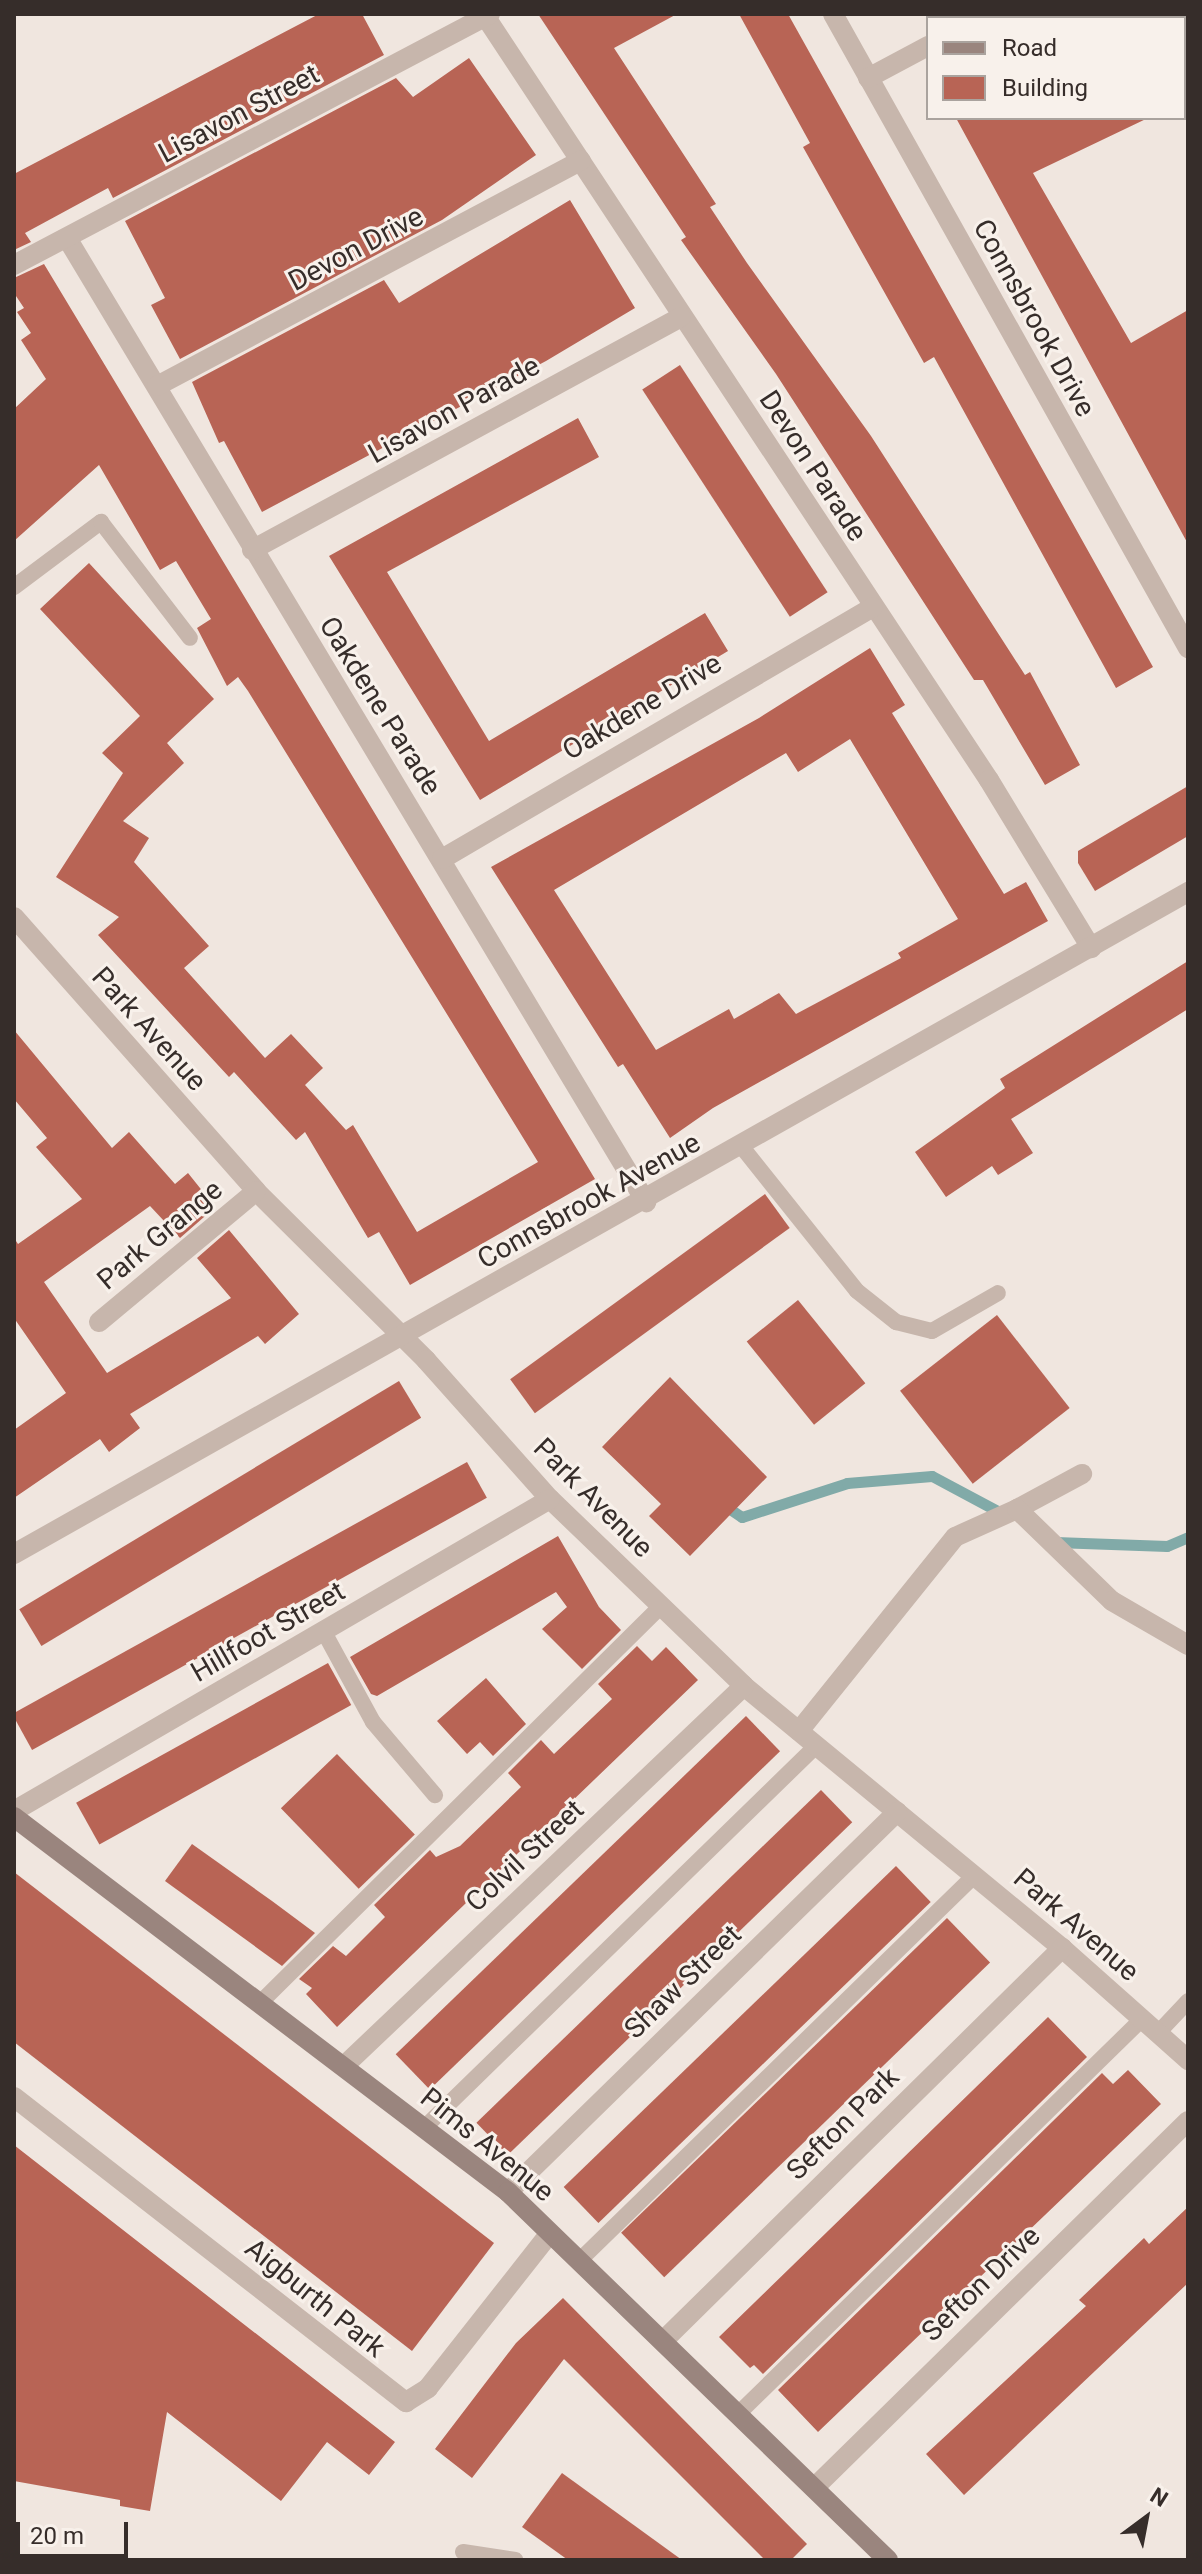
<!DOCTYPE html>
<html>
<head>
<meta charset="utf-8">
<style>
  body { margin:0 }
  #map { position:relative; width:1202px; height:2574px; overflow:hidden; background:#f0e6df; font-family:Roboto,sans-serif }
  div>[style] { position:absolute }
  .stream>* { height:11px; margin:-5.5px; padding:0 5.5px; transform-origin:5.5px; border-radius:5.5px; background:#81aaa8 }
  .building>* { inset:0; background:#b86455; transform-origin:0 0 }
  .lane>* { height:16px; margin:-8px; padding:0 8px; transform-origin:8px; border-radius:8px; background:#c7b6ac }
  .street>* { height:20px; margin:-10px; padding:0 10px; transform-origin:10px; border-radius:10px; background:#c7b6ac }
  .secondary>* { height:20px; margin:-10px; padding:0 10px; transform-origin:10px; border-radius:10px; background:#9a857e }
  span { translate:-50% -50%; white-space:nowrap; text-align:center; line-height:1.15; -webkit-text-stroke:6px #f8f1eb; paint-order:stroke }
  .street-label { font-size:28px; color:#362d2a }
  .frame { position:absolute; inset:0; border:16px solid #362d2a; pointer-events:none }
  .legend { position:absolute; left:926px; top:16px; width:260px; height:104px; box-sizing:border-box; background:#f8f1eb; border:2px solid #aaa39e; margin:0; padding:10px 14px; list-style:none; font-size:24px; color:#362d2a }
  .legend li { display:flex; align-items:center; gap:16px; height:40px }
  .legend b { width:40px; border:2px solid #aaa39e }
  .north { position:absolute; left:1106px; top:2478px; width:80px; height:80px; -webkit-text-stroke:6px #f8f1eb; paint-order:stroke; rotate:32deg; font-size:22px; font-weight:700; line-height:32px; text-align:center; color:#362d2a }
  .north::after { content:''; display:block; margin:auto; width:28px; height:36px; background:#362d2a; clip-path:polygon(50% 0,100% 100%,50% 72%,0 100%) }
  .scale { position:absolute; left:16px; top:2522px; width:112px; height:36px; box-sizing:border-box; border:4px solid #362d2a; border-top:0; padding-left:10px; font-size:24px; line-height:28px; white-space:nowrap; color:#362d2a; -webkit-text-stroke:6px #f8f1eb; paint-order:stroke }
</style>
</head>
<body>
<div id="map">
  <div class="stream">
    <i style="left:721px;top:1503px;width:25px;rotate:34deg"></i>
    <i style="left:742px;top:1517px;width:110px;rotate:-17.9deg"></i>
    <i style="left:847px;top:1483px;width:85px;rotate:-4.7deg"></i>
    <i style="left:932px;top:1476px;width:83px;rotate:28.1deg"></i>
    <i style="left:1055px;top:1542px;width:112px;rotate:2deg"></i>
    <i style="left:1167px;top:1546px;width:23px;rotate:-23deg"></i>
  </div>
  <div class="building">
    <i style="clip-path:polygon(319px 14px,362px 14px,384px 55px,113px 198px,108px 188px,25px 233px,31px 242px,14px 250px,14px 174px)"></i>
    <i style="clip-path:polygon(538px 14px,677px 14px,614px 48px,716px 204px,710px 207px,747px 263px,871px 436px,1025px 675px,1030px 672px,1080px 765px,1045px 785px,983px 680px,974px 680px,776px 374px,681px 240px,686px 237px)"></i>
    <i style="clip-path:polygon(739px 14px,788px 14px,1153px 667px,1116px 688px,934px 357px,924px 363px,803px 147px,810px 143px)"></i>
    <i style="clip-path:polygon(469px 58px,536px 155px,442px 220px,180px 359px,151px 305px,165px 298px,125px 221px,396px 78px,413px 97px)"></i>
    <i style="clip-path:polygon(956px 118px,1148px 118px,1033px 173px,1131px 343px,1188px 310px,1188px 544px)"></i>
    <i style="clip-path:polygon(570px 200px,635px 308px,546px 361px,262px 512px,224px 441px,219px 443px,192px 382px,384px 280px,399px 303px)"></i>
    <i style="clip-path:polygon(44px 264px,595px 1179px,410px 1285px,379px 1232px,368px 1238px,305px 1132px,296px 1140px,234px 1072px,229px 1077px,98px 935px,119px 917px,56px 877px,123px 773px,102px 753px,140px 716px,40px 609px,89px 563px,214px 699px,167px 743px,184px 763px,123px 821px,149px 838px,134px 862px,209px 946px,184px 968px,265px 1058px,291px 1034px,323px 1068px,305px 1085px,346px 1130px,353px 1125px,417px 1232px,538px 1162px,248px 691px,238px 677px,227px 686px,197px 628px,211px 619px,176px 561px,160px 570px,99px 465px,14px 541px,14px 409px,46px 379px,21px 340px,31px 333px,17px 312px,24px 308px,14px 293px,14px 278px)"></i>
    <i style="left:680px;top:365px;width:271px;height:45px;rotate:57deg"></i>
    <i style="clip-path:polygon(578px 418px,599px 457px,387px 572px,489px 741px,705px 613px,728px 651px,480px 800px,329px 556px)"></i>
    <i style="clip-path:polygon(evenodd,870px 648px,905px 705px,892px 713px,1004px 894px,1026px 882px,1048px 921px,713px 1108px,670px 1138px,623px 1064px,618px 1067px,491px 867px,759px 718px,870px 648px,850px 739px,958px 919px,898px 953px,901px 958px,796px 1014px,779px 993px,734px 1019px,729px 1009px,656px 1050px,554px 890px,786px 753px,798px 772px,850px 739px)"></i>
    <i style="clip-path:polygon(1188px 786px,1188px 836px,1095px 891px,1078px 863px,1078px 851px)"></i>
    <i style="clip-path:polygon(1188px 961px,1188px 1009px,1011px 1119px,1033px 1153px,998px 1175px,992px 1166px,946px 1197px,915px 1152px,1005px 1088px,1000px 1079px)"></i>
    <i style="clip-path:polygon(14px 1030px,112px 1148px,129px 1132px,175px 1184px,188px 1173px,212px 1203px,212px 1210px,180px 1238px,150px 1206px,44px 1282px,107px 1373px,231px 1298px,197px 1258px,229px 1230px,299px 1314px,265px 1344px,258px 1336px,130px 1414px,140px 1428px,109px 1452px,100px 1439px,14px 1498px,14px 1430px,66px 1393px,14px 1318px,14px 1238px,18px 1244px,82px 1199px,36px 1147px,47px 1138px,14px 1099px)"></i>
    <i style="left:765px;top:1194px;width:42px;height:315px;rotate:54deg"></i>
    <i style="left:798px;top:1300px;width:107px;height:66px;rotate:51deg"></i>
    <i style="left:997px;top:1315px;width:118px;height:123px;rotate:52deg"></i>
    <i style="clip-path:polygon(670px 1377px,767px 1477px,690px 1556px,649px 1516px,661px 1504px,602px 1447px)"></i>
    <i style="left:399px;top:1381px;width:43px;height:443px;rotate:59deg"></i>
    <i style="left:467px;top:1462px;width:41px;height:520px;rotate:61deg"></i>
    <i style="clip-path:polygon(558px 1536px,599px 1607px,621px 1630px,582px 1669px,542px 1629px,567px 1607px,556px 1592px,377px 1696px,371px 1694px,350px 1657px)"></i>
    <i style="clip-path:polygon(637px 1646px,652px 1661px,666px 1647px,698px 1680px,337px 2027px,306px 1994px,312px 1988px,299px 1979px,333px 1946px,346px 1956px,385px 1917px,374px 1905px,430px 1850px,436px 1857px,460px 1846px,521px 1787px,508px 1773px,541px 1740px,554px 1754px,612px 1699px,598px 1684px)"></i>
    <i style="left:328px;top:1663px;width:48px;height:288px;rotate:61deg"></i>
    <i style="clip-path:polygon(486px 1678px,526px 1724px,493px 1756px,480px 1742px,467px 1754px,437px 1721px)"></i>
    <i style="left:746px;top:1716px;width:49px;height:487px;rotate:46deg"></i>
    <i style="left:337px;top:1754px;width:112px;height:78px;rotate:46deg"></i>
    <i style="left:821px;top:1790px;width:45px;height:479px;rotate:46deg"></i>
    <i style="clip-path:polygon(192px 1844px,272px 1901px,315px 1933px,282px 1966px,165px 1881px)"></i>
    <i style="left:896px;top:1866px;width:50px;height:462px;rotate:46deg"></i>
    <i style="clip-path:polygon(14px 1872px,494px 2243px,412px 2351px,14px 2042px)"></i>
    <i style="left:947px;top:1918px;width:62px;height:453px;rotate:46deg"></i>
    <i style="clip-path:polygon(1048px 2017px,1087px 2057px,763px 2374px,754px 2365px,750px 2368px,719px 2337px)"></i>
    <i style="clip-path:polygon(1128px 2070px,1161px 2104px,818px 2432px,778px 2390px,1102px 2073px,1113px 2084px)"></i>
    <i style="clip-path:polygon(14px 2145px,395px 2442px,369px 2475px,327px 2442px,281px 2501px,167px 2412px,150px 2511px,120px 2506px,120px 2500px,14px 2481px)"></i>
    <i style="clip-path:polygon(1188px 2207px,1188px 2283px,964px 2495px,926px 2454px,1086px 2306px,1079px 2300px,1144px 2238px,1149px 2244px)"></i>
    <i style="clip-path:polygon(563px 2298px,807px 2544px,791px 2560px,765px 2560px,564px 2359px,472px 2478px,435px 2449px,516px 2343px)"></i>
    <i style="clip-path:polygon(562px 2473px,682px 2560px,568px 2560px,522px 2527px)"></i>
  </div>
  <div class="lane">
    <i style="left:14px;top:587px;width:109px;rotate:-36.8deg"></i>
    <i style="left:101px;top:522px;width:146px;rotate:52.5deg"></i>
    <i style="left:742px;top:1147px;width:184px;rotate:51.4deg"></i>
    <i style="left:857px;top:1291px;width:50px;rotate:38.5deg"></i>
    <i style="left:896px;top:1322px;width:37px;rotate:14deg"></i>
    <i style="left:932px;top:1331px;width:76px;rotate:-29.9deg"></i>
    <i style="left:324px;top:1632px;width:102px;rotate:61.4deg"></i>
    <i style="left:373px;top:1722px;width:96px;rotate:49.7deg"></i>
    <i style="left:260px;top:2003px;width:564px;rotate:-44.71deg"></i>
    <i style="left:1158px;top:2033px;width:44px;rotate:-46.8deg"></i>
    <i style="left:424px;top:2128px;width:547px;rotate:-44.26deg"></i>
    <i style="left:579px;top:2261px;width:553px;rotate:-44.27deg"></i>
    <i style="left:738px;top:2414px;width:565px;rotate:-44.35deg"></i>
    <i style="left:463px;top:2552px;width:53px;rotate:8.7deg"></i>
  </div>
  <div class="street">
    <i style="left:833px;top:14px;width:727px;rotate:60.75deg"></i>
    <i style="left:1030px;top:14px;width:4px;rotate:63deg"></i>
    <i style="left:485px;top:16px;width:915px;rotate:56.59deg"></i>
    <i style="left:989px;top:780px;width:197px;rotate:58.7deg"></i>
    <i style="left:980px;top:18px;width:9px;rotate:-27deg"></i>
    <i style="left:868px;top:78px;width:68px;rotate:-28.1deg"></i>
    <i style="left:67px;top:238px;width:1125px;rotate:59.01deg"></i>
    <i style="left:14px;top:265px;width:538px;rotate:-27.8deg"></i>
    <i style="left:157px;top:386px;width:480px;rotate:-28deg"></i>
    <i style="left:252px;top:550px;width:488px;rotate:-28.5deg"></i>
    <i style="left:442px;top:859px;width:499px;rotate:-30.3deg"></i>
    <i style="left:14px;top:917px;width:366px;rotate:48.5deg"></i>
    <i style="left:256px;top:1191px;width:240px;rotate:44.8deg"></i>
    <i style="left:426px;top:1360px;width:186px;rotate:48.3deg"></i>
    <i style="left:550px;top:1499px;width:269px;rotate:43.9deg"></i>
    <i style="left:744px;top:1686px;width:412px;rotate:39.5deg"></i>
    <i style="left:1062px;top:1948px;width:169px;rotate:41.6deg"></i>
    <i style="left:99px;top:1322px;width:204px;rotate:-39.8deg"></i>
    <i style="left:1017px;top:1509px;width:74px;rotate:-28.3deg"></i>
    <i style="left:14px;top:1554px;width:1348px;rotate:-29.42deg"></i>
    <i style="left:799px;top:1731px;width:249px;rotate:-51.2deg"></i>
    <i style="left:955px;top:1537px;width:68px;rotate:-24.3deg"></i>
    <i style="left:1017px;top:1509px;width:132px;rotate:44.1deg"></i>
    <i style="left:1112px;top:1601px;width:88px;rotate:30.1deg"></i>
    <i style="left:14px;top:1811px;width:620px;rotate:-30.2deg"></i>
    <i style="left:344px;top:2066px;width:552px;rotate:-43.53deg"></i>
    <i style="left:14px;top:2097px;width:497px;rotate:37.9deg"></i>
    <i style="left:406px;top:2402px;width:26px;rotate:-32deg"></i>
    <i style="left:428px;top:2388px;width:196px;rotate:-51.8deg"></i>
    <i style="left:508px;top:2192px;width:544px;rotate:-44.33deg"></i>
    <i style="left:664px;top:2340px;width:559px;rotate:-44.56deg"></i>
    <i style="left:814px;top:2488px;width:524px;rotate:-44.46deg"></i>
  </div>
  <div class="secondary">
    <i style="left:14px;top:1817px;width:620px;rotate:37.2deg"></i>
    <i style="left:508px;top:2192px;width:529px;rotate:44.08deg"></i>
  </div>
  <div class="street-label">
    <span style="left:239px;top:114px;rotate:-28deg">Lisavon Street</span>
    <span style="left:356px;top:249px;rotate:-28deg">Devon Drive</span>
    <span style="left:1034px;top:318px;rotate:61deg">Connsbrook Drive</span>
    <span style="left:454px;top:410px;rotate:-29deg">Lisavon Parade</span>
    <span style="left:813px;top:466px;rotate:57deg">Devon Parade</span>
    <span style="left:380px;top:706px;rotate:58deg">Oakdene Parade</span>
    <span style="left:642px;top:707px;rotate:-31deg">Oakdene Drive</span>
    <span style="left:149px;top:1029px;rotate:48deg">Park Avenue</span>
    <span style="left:589px;top:1201px;rotate:-29deg">Connsbrook Avenue</span>
    <span style="left:160px;top:1235px;rotate:-40deg">Park Grange</span>
    <span style="left:593px;top:1498px;rotate:45deg">Park Avenue</span>
    <span style="left:268px;top:1632px;rotate:-30deg">Hillfoot Street</span>
    <span style="left:525px;top:1856px;rotate:-43deg">Colvil Street</span>
    <span style="left:1076px;top:1925px;rotate:41deg">Park Avenue</span>
    <span style="left:683px;top:1982px;rotate:-44deg">Shaw Street</span>
    <span style="left:843px;top:2124px;rotate:-45deg">Sefton Park</span>
    <span style="left:487px;top:2145px;rotate:39deg">Pims Avenue</span>
    <span style="left:981px;top:2284px;rotate:-44deg">Sefton Drive</span>
    <span style="left:315px;top:2298px;rotate:39deg">Aigburth Park</span>
  </div>
  <div class="frame"></div>
  <ul class="legend">
  <li><b style="height:10px;background:#9a857e"></b>Road</li>
  <li><b style="height:22px;background:#b86455"></b>Building</li>
  </ul>
  <div class="north">N</div>
  <div class="scale">20 m</div>
</div>
</body>
</html>
